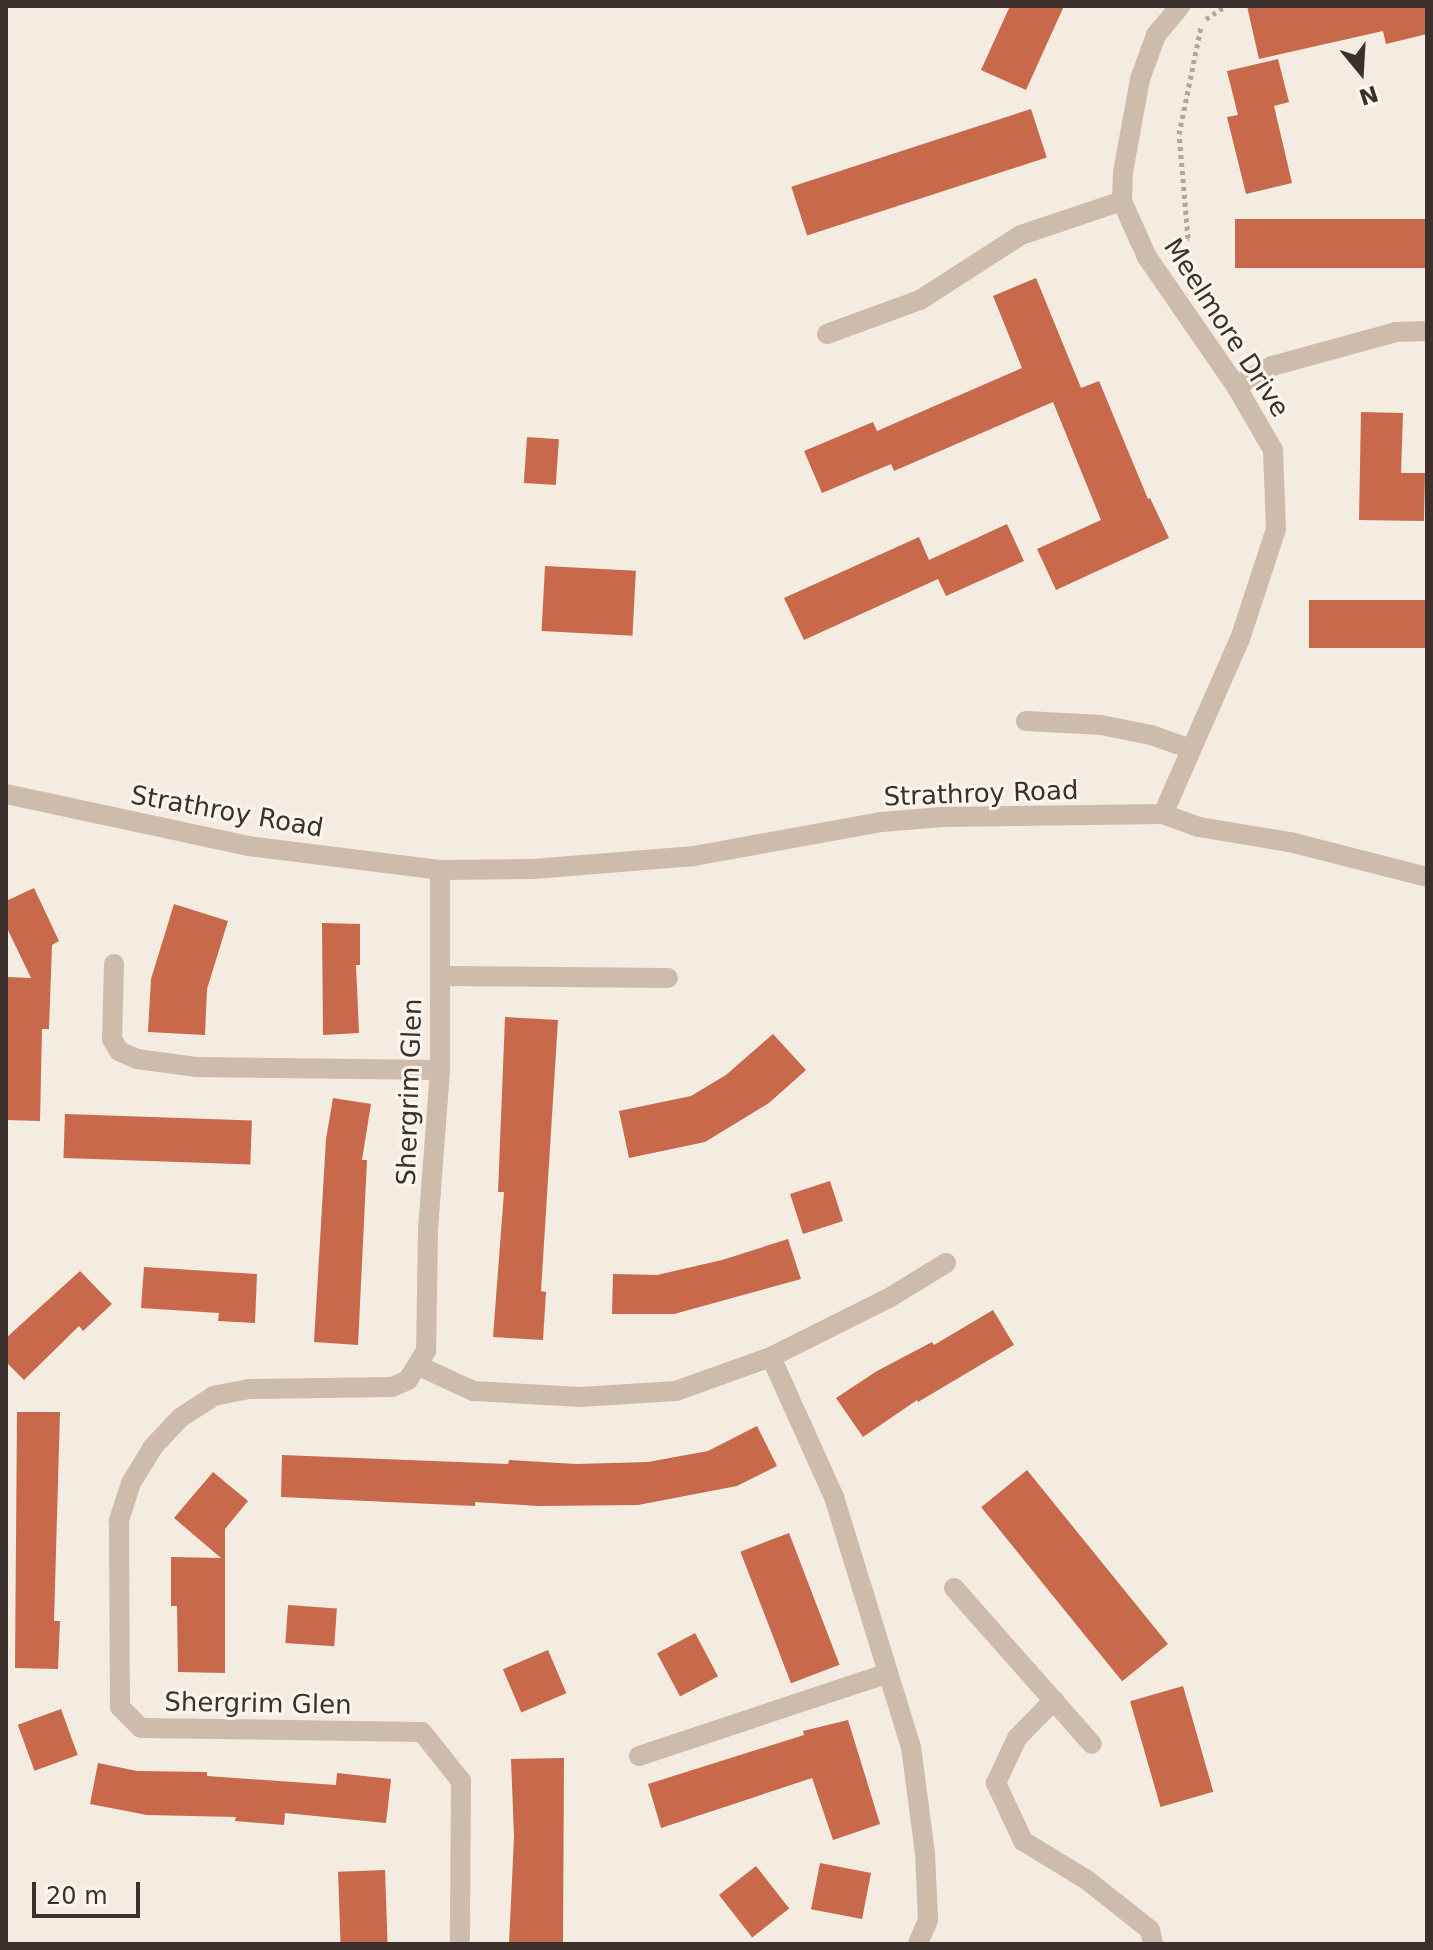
<!DOCTYPE html>
<html>
<head>
<meta charset="utf-8">
<style>
  body { margin:0 }
  #map { position:relative; width:1433px; height:1950px; overflow:hidden; background:#f4ebe1; font-family:"DejaVu Sans",sans-serif }
  div>[style] { position:absolute }
  .building>* { inset:0; background:#c8694b; transform-origin:0 0 }
  .path>* { height:5px; margin-top:-2.5px; transform-origin:0; background:repeating-linear-gradient(90deg,#b9a596 0 4px,transparent 0 8px) }
  .minor>* { height:20px; margin:-10px; padding:0 10px; transform-origin:10px; border-radius:10px; background:#cdbbac }
  span { translate:-50% -50%; white-space:nowrap; text-align:center; line-height:1.15; -webkit-text-stroke:6px #fbf5ee; paint-order:stroke }
  .street-label { font-size:26px; color:#3b302b }
  .frame { position:absolute; inset:0; border:8px solid #3b302b; pointer-events:none }
  .north { position:absolute; left:1321px; top:32px; width:80px; height:80px; -webkit-text-stroke:6px #fbf5ee; paint-order:stroke; rotate:162deg; font-size:22px; font-weight:700; line-height:32px; text-align:center; color:#3b302b }
  .north::after { content:''; display:block; margin:auto; width:28px; height:36px; background:#3b302b; clip-path:polygon(50% 0,100% 100%,50% 72%,0 100%) }
  .scale { position:absolute; left:32px; top:1882px; width:108px; height:36px; box-sizing:border-box; border:4px solid #3b302b; border-top:0; padding-left:10px; font-size:24px; line-height:28px; white-space:nowrap; color:#3b302b; -webkit-text-stroke:6px #fbf5ee; paint-order:stroke }
</style>
</head>
<body>
<div id="map">
  <div class="building">
    <i style="clip-path:polygon(1010px 6px,1064px 6px,1026px 90px,981px 70px)"></i>
    <i style="clip-path:polygon(1247px 6px,1427px 6px,1427px 34px,1386px 44px,1383px 31px,1259px 59px)"></i>
    <i style="clip-path:polygon(1278px 59px,1289px 102px,1274px 106px,1292px 183px,1246px 194px,1227px 117px,1238px 115px,1227px 71px)"></i>
    <i style="left:1031px;top:109px;width:51px;height:252px;rotate:72deg"></i>
    <i style="left:1427px;top:219px;width:49px;height:192px;rotate:90deg"></i>
    <i style="clip-path:polygon(1036px 278px,1081px 388px,1099px 381px,1148px 499px,1150px 498px,1169px 538px,1056px 590px,1037px 549px,1101px 520px,1053px 402px,894px 471px,891px 464px,822px 493px,804px 451px,873px 422px,877px 431px,1022px 368px,993px 296px)"></i>
    <i style="clip-path:polygon(1361px 412px,1403px 413px,1401px 473px,1425px 473px,1424px 521px,1359px 520px)"></i>
    <i style="left:527px;top:437px;width:32px;height:46px;rotate:4deg"></i>
    <i style="clip-path:polygon(1007px 524px,1024px 561px,946px 596px,936px 575px,938px 579px,804px 640px,784px 598px,919px 537px,929px 560px)"></i>
    <i style="left:545px;top:566px;width:91px;height:65px;rotate:3deg"></i>
    <i style="left:1427px;top:600px;width:48px;height:118px;rotate:90deg"></i>
    <i style="clip-path:polygon(34px 888px,59px 941px,52px 945px,49px 1029px,42px 1029px,40px 1121px,6px 1120px,6px 977px,31px 978px,6px 926px,6px 901px)"></i>
    <i style="clip-path:polygon(174px 904px,228px 921px,207px 989px,205px 1035px,148px 1032px,151px 979px)"></i>
    <i style="clip-path:polygon(322px 923px,360px 924px,360px 965px,356px 965px,359px 1033px,323px 1035px)"></i>
    <i style="clip-path:polygon(505px 1017px,558px 1020px,541px 1291px,546px 1292px,543px 1340px,493px 1337px,504px 1192px,498px 1192px)"></i>
    <i style="clip-path:polygon(773px 1034px,806px 1070px,769px 1103px,705px 1142px,629px 1158px,619px 1111px,691px 1096px,726px 1075px)"></i>
    <i style="clip-path:polygon(333px 1098px,371px 1104px,362px 1160px,367px 1160px,358px 1345px,314px 1342px,326px 1139px)"></i>
    <i style="left:65px;top:1114px;width:187px;height:44px;rotate:2deg"></i>
    <i style="left:830px;top:1181px;width:42px;height:42px;rotate:72deg"></i>
    <i style="clip-path:polygon(788px 1239px,801px 1279px,674px 1314px,612px 1314px,613px 1274px,657px 1275px,722px 1260px)"></i>
    <i style="clip-path:polygon(144px 1267px,257px 1274px,255px 1323px,218px 1321px,219px 1313px,141px 1308px)"></i>
    <i style="clip-path:polygon(80px 1271px,112px 1304px,83px 1331px,79px 1326px,24px 1380px,6px 1362px,6px 1338px)"></i>
    <i style="clip-path:polygon(993px 1310px,1014px 1345px,918px 1402px,917px 1400px,863px 1437px,836px 1398px,877px 1371px,932px 1342px,934px 1345px)"></i>
    <i style="clip-path:polygon(17px 1412px,60px 1412px,54px 1621px,60px 1621px,58px 1669px,15px 1668px)"></i>
    <i style="clip-path:polygon(757px 1426px,777px 1466px,737px 1486px,638px 1505px,538px 1506px,475px 1502px,475px 1506px,281px 1497px,282px 1455px,508px 1464px,509px 1460px,576px 1464px,648px 1462px,708px 1451px)"></i>
    <i style="left:1027px;top:1470px;width:224px;height:59px;rotate:51deg"></i>
    <i style="clip-path:polygon(213px 1472px,248px 1501px,225px 1529px,225px 1673px,178px 1672px,177px 1606px,171px 1606px,171px 1557px,221px 1558px,174px 1518px)"></i>
    <i style="left:789px;top:1533px;width:141px;height:52px;rotate:69deg"></i>
    <i style="left:288px;top:1605px;width:49px;height:38px;rotate:4deg"></i>
    <i style="left:695px;top:1633px;width:49px;height:43px;rotate:62deg"></i>
    <i style="left:548px;top:1650px;width:47px;height:49px;rotate:67deg"></i>
    <i style="left:1183px;top:1686px;width:110px;height:55px;rotate:74deg"></i>
    <i style="left:61px;top:1709px;width:49px;height:46px;rotate:70deg"></i>
    <i style="clip-path:polygon(848px 1720px,880px 1824px,833px 1840px,812px 1778px,661px 1828px,648px 1784px,804px 1735px,803px 1731px)"></i>
    <i style="clip-path:polygon(564px 1758px,563px 1944px,509px 1944px,514px 1837px,511px 1759px)"></i>
    <i style="clip-path:polygon(98px 1763px,137px 1771px,207px 1772px,207px 1776px,336px 1785px,337px 1773px,391px 1779px,386px 1823px,285px 1813px,284px 1825px,235px 1821px,236px 1817px,147px 1815px,90px 1804px)"></i>
    <i style="left:820px;top:1863px;width:52px;height:47px;rotate:11deg"></i>
    <i style="left:756px;top:1866px;width:54px;height:47px;rotate:52deg"></i>
    <i style="left:385px;top:1870px;width:74px;height:47px;rotate:88deg"></i>
  </div>
  <div class="path">
    <i style="left:1206px;top:19px;width:23px;rotate:-34deg"></i>
    <i style="left:1173px;top:245px;width:17px;rotate:-25deg"></i>
    <i style="left:1188px;top:238px;width:104px;rotate:-94.9deg"></i>
    <i style="left:1179px;top:134px;width:109px;rotate:-78.4deg"></i>
  </div>
  <div class="minor">
    <i style="left:827px;top:334px;width:99px;rotate:-20.1deg"></i>
    <i style="left:920px;top:300px;width:120px;rotate:-32.8deg"></i>
    <i style="left:1021px;top:235px;width:107px;rotate:-18.6deg"></i>
    <i style="left:1236px;top:386px;width:41px;rotate:-29.1deg"></i>
    <i style="left:1272px;top:366px;width:129px;rotate:-15.3deg"></i>
    <i style="left:1396px;top:332px;width:31px;rotate:-2deg"></i>
    <i style="left:1026px;top:721px;width:75px;rotate:3.1deg"></i>
    <i style="left:1101px;top:725px;width:51px;rotate:11.3deg"></i>
    <i style="left:1151px;top:735px;width:42px;rotate:19.3deg"></i>
    <i style="left:6px;top:794px;width:248px;rotate:12.1deg"></i>
    <i style="left:248px;top:846px;width:193px;rotate:7.1deg"></i>
    <i style="left:440px;top:870px;width:93px;rotate:-0.6deg"></i>
    <i style="left:533px;top:869px;width:162px;rotate:-4.6deg"></i>
    <i style="left:694px;top:856px;width:191px;rotate:-10.3deg"></i>
    <i style="left:882px;top:822px;width:60px;rotate:-4.8deg"></i>
    <i style="left:942px;top:817px;width:221px;rotate:-0.8deg"></i>
    <i style="left:1163px;top:814px;width:38px;rotate:20deg"></i>
    <i style="left:1199px;top:827px;width:92px;rotate:9.4deg"></i>
    <i style="left:1290px;top:842px;width:141px;rotate:14.3deg"></i>
    <i style="left:1163px;top:814px;width:191px;rotate:-66.3deg"></i>
    <i style="left:1240px;top:639px;width:116px;rotate:-71.9deg"></i>
    <i style="left:1276px;top:529px;width:79px;rotate:-92.2deg"></i>
    <i style="left:1273px;top:450px;width:74px;rotate:-120deg"></i>
    <i style="left:1236px;top:386px;width:157px;rotate:-124.6deg"></i>
    <i style="left:1147px;top:257px;width:61px;rotate:-114.1deg"></i>
    <i style="left:1122px;top:201px;width:29px;rotate:-88deg"></i>
    <i style="left:1123px;top:172px;width:95px;rotate:-79.6deg"></i>
    <i style="left:1140px;top:79px;width:47px;rotate:-70deg"></i>
    <i style="left:1156px;top:35px;width:38px;rotate:-50deg"></i>
    <i style="left:440px;top:870px;width:200px;rotate:90deg"></i>
    <i style="left:440px;top:1070px;width:159px;rotate:94.3deg"></i>
    <i style="left:428px;top:1229px;width:122px;rotate:90.9deg"></i>
    <i style="left:426px;top:1351px;width:34px;rotate:122deg"></i>
    <i style="left:408px;top:1380px;width:17px;rotate:156deg"></i>
    <i style="left:392px;top:1387px;width:143px;rotate:179.2deg"></i>
    <i style="left:249px;top:1389px;width:36px;rotate:169deg"></i>
    <i style="left:214px;top:1396px;width:40px;rotate:147.1deg"></i>
    <i style="left:180px;top:1418px;width:40px;rotate:133deg"></i>
    <i style="left:153px;top:1447px;width:42px;rotate:121.4deg"></i>
    <i style="left:131px;top:1483px;width:40px;rotate:108deg"></i>
    <i style="left:119px;top:1521px;width:186px;rotate:89.7deg"></i>
    <i style="left:120px;top:1707px;width:30px;rotate:45deg"></i>
    <i style="left:141px;top:1728px;width:281px;rotate:0.8deg"></i>
    <i style="left:422px;top:1732px;width:63px;rotate:51.5deg"></i>
    <i style="left:461px;top:1781px;width:163px;rotate:90.4deg"></i>
    <i style="left:114px;top:964px;width:75px;rotate:91.5deg"></i>
    <i style="left:112px;top:1039px;width:14px;rotate:60deg"></i>
    <i style="left:119px;top:1051px;width:20px;rotate:24deg"></i>
    <i style="left:137px;top:1059px;width:61px;rotate:7.6deg"></i>
    <i style="left:197px;top:1067px;width:243px;rotate:0.7deg"></i>
    <i style="left:440px;top:976px;width:228px;rotate:0.5deg"></i>
    <i style="left:771px;top:1357px;width:154px;rotate:65.8deg"></i>
    <i style="left:834px;top:1497px;width:262px;rotate:72.9deg"></i>
    <i style="left:911px;top:1747px;width:107px;rotate:82.5deg"></i>
    <i style="left:925px;top:1853px;width:67px;rotate:87.4deg"></i>
    <i style="left:928px;top:1920px;width:26px;rotate:113deg"></i>
    <i style="left:419px;top:1366px;width:60px;rotate:24.8deg"></i>
    <i style="left:473px;top:1391px;width:107px;rotate:3.2deg"></i>
    <i style="left:580px;top:1397px;width:96px;rotate:-3.6deg"></i>
    <i style="left:676px;top:1391px;width:101px;rotate:-19.7deg"></i>
    <i style="left:771px;top:1357px;width:132px;rotate:-26.6deg"></i>
    <i style="left:889px;top:1298px;width:67px;rotate:-31.6deg"></i>
    <i style="left:954px;top:1588px;width:208px;rotate:48.5deg"></i>
    <i style="left:1054px;top:1700px;width:53px;rotate:134.2deg"></i>
    <i style="left:1017px;top:1738px;width:50px;rotate:115deg"></i>
    <i style="left:996px;top:1783px;width:64px;rotate:65deg"></i>
    <i style="left:1023px;top:1841px;width:75px;rotate:31.4deg"></i>
    <i style="left:1087px;top:1880px;width:80px;rotate:38.4deg"></i>
    <i style="left:1150px;top:1930px;width:14px;rotate:78deg"></i>
    <i style="left:639px;top:1756px;width:260px;rotate:-18.4deg"></i>
  </div>
  <div class="street-label">
    <span style="left:1226px;top:328px;rotate:57deg">Meelmore Drive</span>
    <span style="left:981px;top:794px;rotate:-2deg">Strathroy Road</span>
    <span style="left:227px;top:812px;rotate:10deg">Strathroy Road</span>
    <span style="left:410px;top:1092px;rotate:-88deg">Shergrim Glen</span>
    <span style="left:258px;top:1704px;rotate:1deg">Shergrim Glen</span>
  </div>
  <div class="frame"></div>
  <div class="north">N</div>
  <div class="scale">20 m</div>
</div>
</body>
</html>
